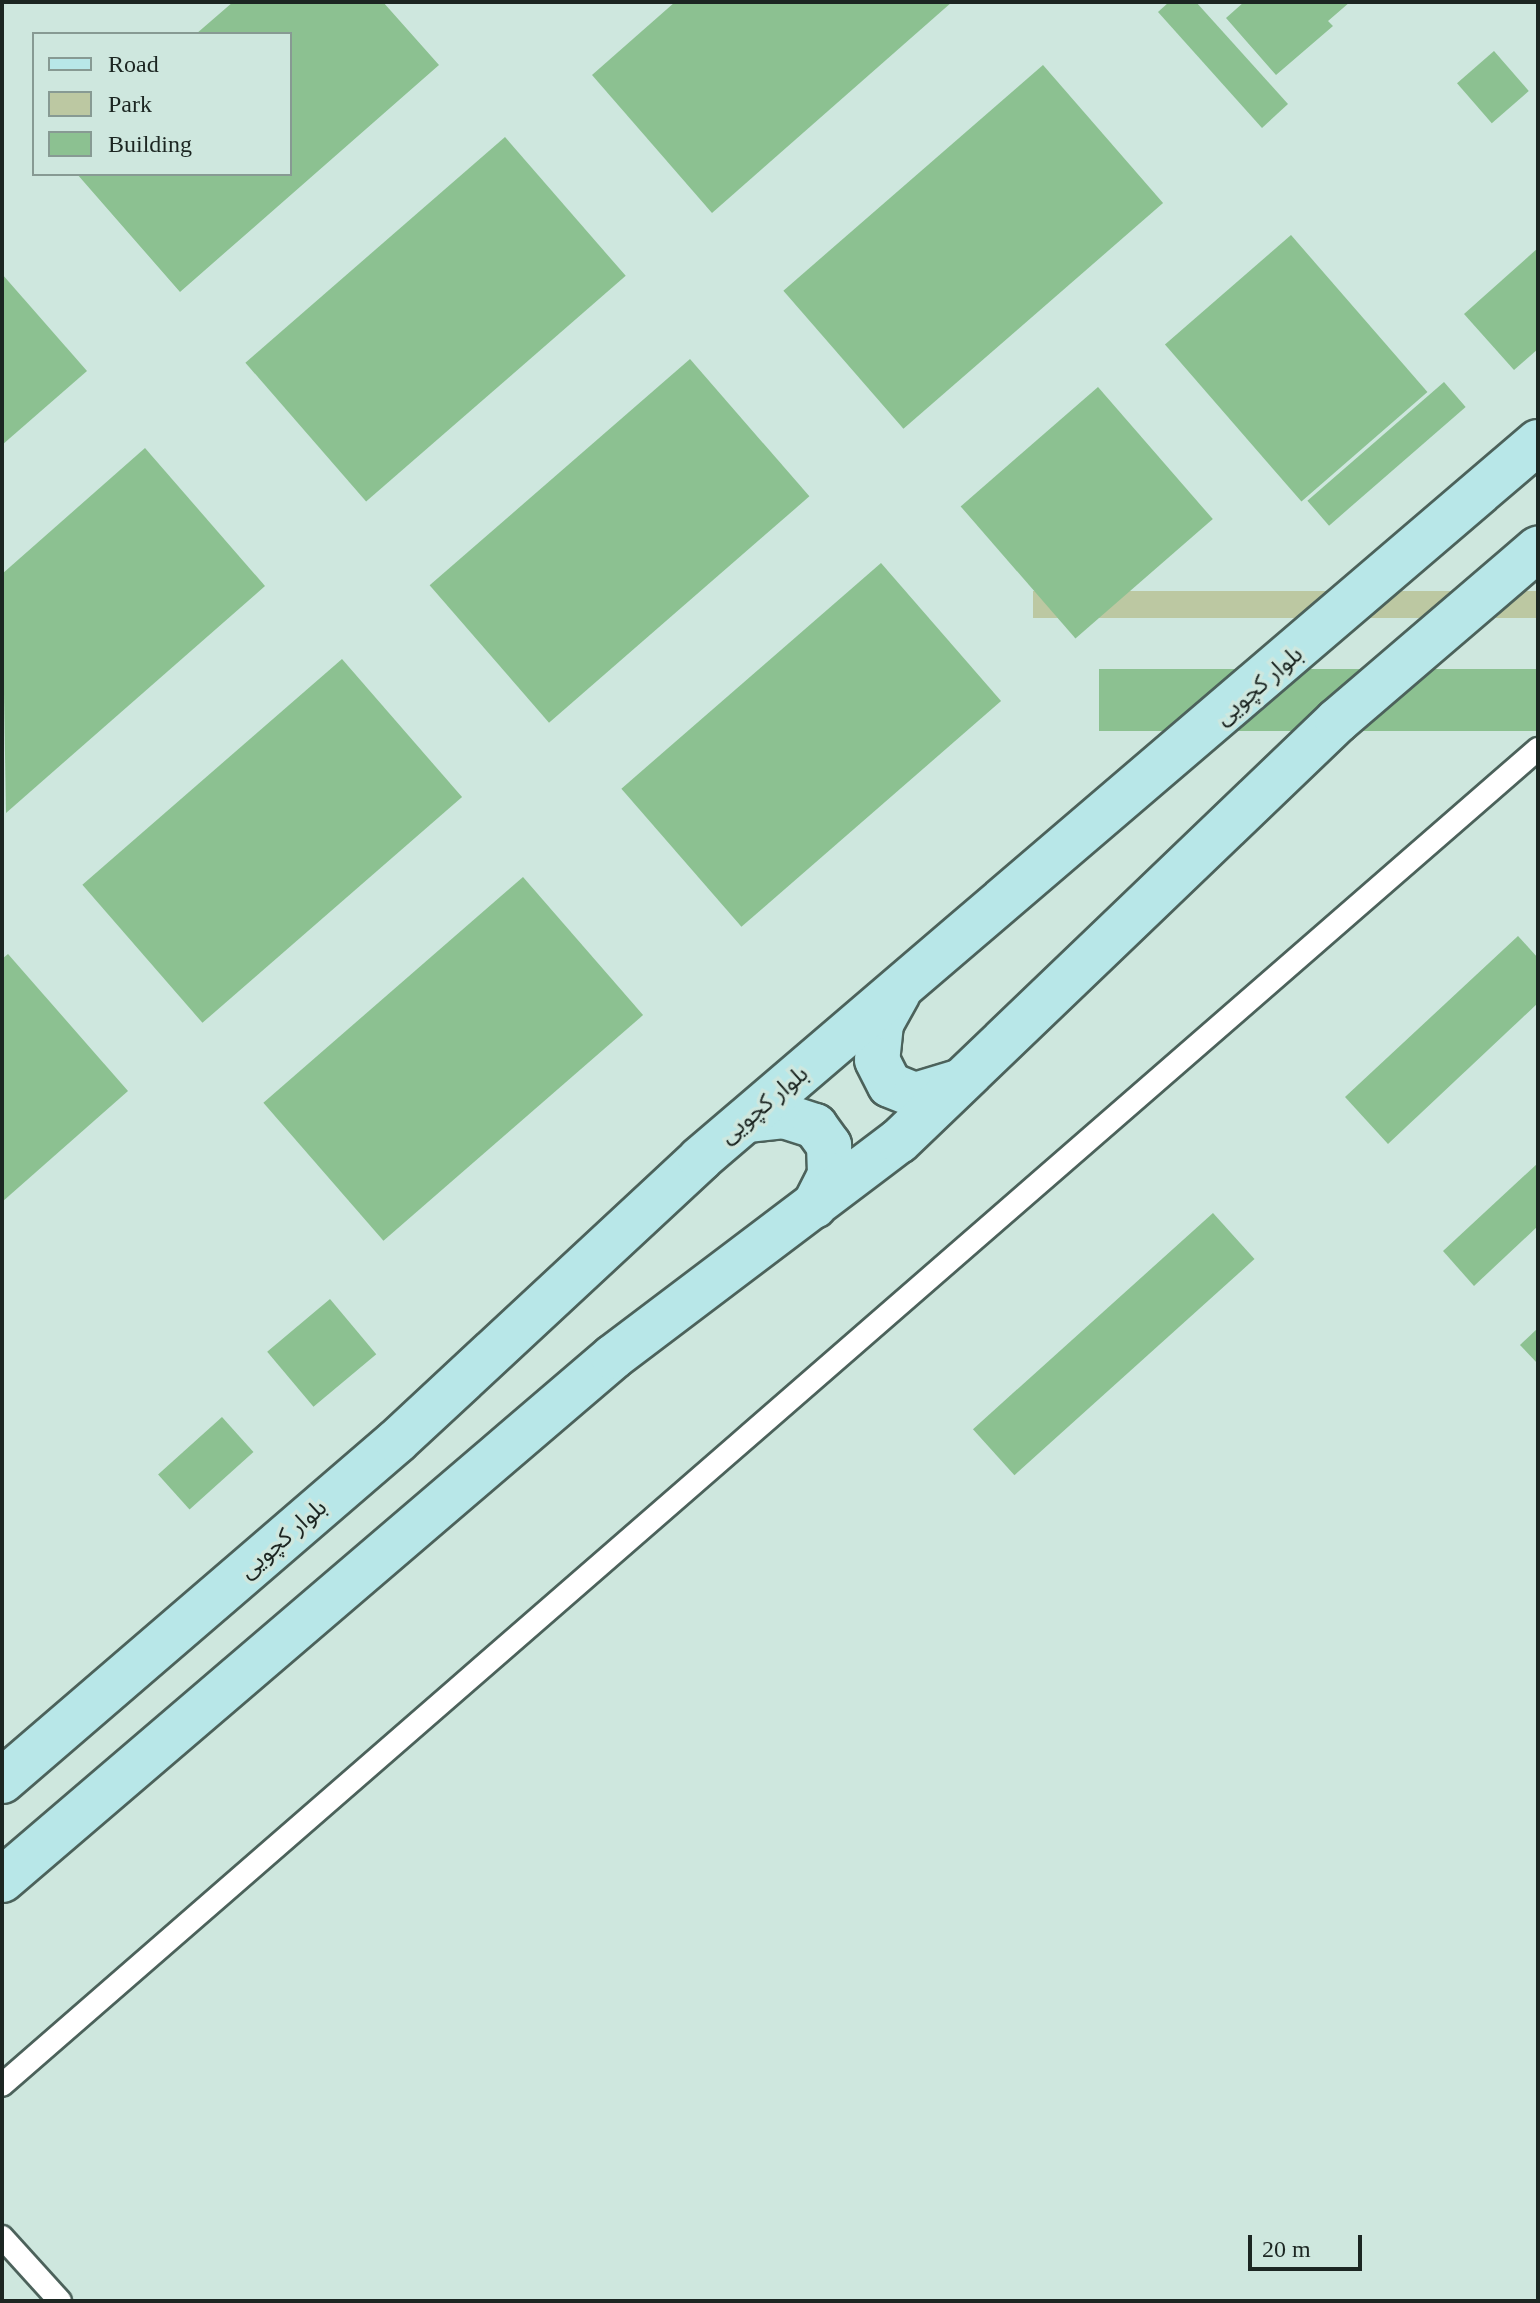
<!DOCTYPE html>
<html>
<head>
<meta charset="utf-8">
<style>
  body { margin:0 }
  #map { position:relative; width:1540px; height:2303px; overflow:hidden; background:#cee7de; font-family:"Times New Roman","Noto Sans Arabic",serif }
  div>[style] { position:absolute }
  .green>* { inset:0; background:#bcc8a2; transform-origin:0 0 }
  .building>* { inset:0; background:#8cc191; transform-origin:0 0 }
  .roads { filter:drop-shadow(2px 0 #4c625b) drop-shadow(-2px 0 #4c625b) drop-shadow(0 2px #4c625b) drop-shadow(0 -2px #4c625b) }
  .lane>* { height:22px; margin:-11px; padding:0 11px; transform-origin:11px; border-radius:11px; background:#fff }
  .secondary>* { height:44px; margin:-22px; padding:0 22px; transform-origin:22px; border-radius:22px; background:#b8e7e8 }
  span { translate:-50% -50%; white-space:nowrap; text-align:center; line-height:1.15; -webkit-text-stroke:7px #cee7de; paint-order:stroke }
  .street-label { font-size:24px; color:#1c2622 }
  .frame { position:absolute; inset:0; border:4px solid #1c2622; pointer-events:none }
  .legend { position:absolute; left:32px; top:32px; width:260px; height:144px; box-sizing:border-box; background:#cee7de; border:2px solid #879a93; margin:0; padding:10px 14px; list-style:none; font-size:24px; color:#1c2622 }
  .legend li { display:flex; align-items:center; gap:16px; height:40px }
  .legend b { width:40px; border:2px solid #879a93 }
  .scale { position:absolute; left:1248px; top:2235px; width:114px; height:36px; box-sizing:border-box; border:4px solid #1c2622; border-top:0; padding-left:10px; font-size:24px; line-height:28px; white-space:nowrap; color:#1c2622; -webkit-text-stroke:6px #cee7de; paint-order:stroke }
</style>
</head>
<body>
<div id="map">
  <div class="green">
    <i style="left:1538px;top:591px;width:27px;height:505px;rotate:90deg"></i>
  </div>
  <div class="building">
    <i style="clip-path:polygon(233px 2px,383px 2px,439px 65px,180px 292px,77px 174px,290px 174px,290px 34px,196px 34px)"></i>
    <i style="clip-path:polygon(675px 2px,952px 2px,712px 213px,592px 75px)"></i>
    <i style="clip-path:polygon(1169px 2px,1196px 2px,1288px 104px,1262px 128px,1158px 12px)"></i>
    <i style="clip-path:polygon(1244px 2px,1350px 2px,1328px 21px,1333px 26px,1276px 75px,1226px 18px)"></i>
    <i style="left:1494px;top:51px;width:53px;height:49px;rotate:49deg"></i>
    <i style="left:1043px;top:65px;width:183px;height:344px;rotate:49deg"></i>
    <i style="left:505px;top:137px;width:184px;height:344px;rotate:49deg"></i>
    <i style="left:1291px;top:235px;width:208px;height:167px;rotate:49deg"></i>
    <i style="clip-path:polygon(1538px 248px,1538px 349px,1514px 370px,1464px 314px)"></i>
    <i style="clip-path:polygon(2px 274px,87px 371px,2px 445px)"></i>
    <i style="left:690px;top:359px;width:182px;height:345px;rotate:49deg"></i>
    <i style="left:1444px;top:382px;width:33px;height:181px;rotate:49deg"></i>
    <i style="left:1098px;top:387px;width:175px;height:182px;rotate:49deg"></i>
    <i style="clip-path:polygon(145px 448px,265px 586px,6px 813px,2px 574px)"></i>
    <i style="left:881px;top:563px;width:183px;height:344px;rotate:49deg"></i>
    <i style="left:342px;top:659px;width:183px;height:344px;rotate:49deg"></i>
    <i style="left:1538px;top:669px;width:62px;height:439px;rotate:90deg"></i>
    <i style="left:523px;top:877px;width:183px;height:344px;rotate:49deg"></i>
    <i style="clip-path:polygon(1518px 936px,1538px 958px,1538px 1003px,1388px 1144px,1345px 1097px)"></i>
    <i style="clip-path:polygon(8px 954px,128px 1091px,2px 1202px,2px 959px)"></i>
    <i style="clip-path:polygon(1538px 1163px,1538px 1226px,1474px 1286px,1443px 1251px)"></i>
    <i style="left:1213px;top:1213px;width:62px;height:323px;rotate:48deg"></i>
    <i style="left:330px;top:1299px;width:72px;height:82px;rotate:50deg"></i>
    <i style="clip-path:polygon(1538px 1328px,1538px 1364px,1520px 1345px)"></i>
    <i style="left:222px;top:1417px;width:47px;height:86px;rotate:48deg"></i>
  </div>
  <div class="roads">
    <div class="lane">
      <i style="left:2px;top:2085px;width:2036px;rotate:-41.02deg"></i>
      <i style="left:2px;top:2237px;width:86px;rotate:47.8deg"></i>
    </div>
    <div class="secondary">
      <i style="left:898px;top:993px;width:35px;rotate:119deg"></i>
      <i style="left:881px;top:1024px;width:36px;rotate:96deg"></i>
      <i style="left:877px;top:1060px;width:28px;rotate:63deg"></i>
      <i style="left:890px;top:1085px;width:27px;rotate:22deg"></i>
      <i style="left:915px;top:1095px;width:45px;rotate:-16.8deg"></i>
      <i style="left:747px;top:1120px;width:37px;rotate:-6deg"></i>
      <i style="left:784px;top:1116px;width:33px;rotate:18deg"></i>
      <i style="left:815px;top:1126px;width:24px;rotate:54deg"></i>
      <i style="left:829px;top:1145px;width:30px;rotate:88deg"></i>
      <i style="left:830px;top:1175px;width:35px;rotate:117deg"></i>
      <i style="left:2px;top:1781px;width:521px;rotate:-40.72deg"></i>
      <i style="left:397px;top:1441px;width:414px;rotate:-42.9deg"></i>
      <i style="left:700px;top:1159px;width:1103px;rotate:-40.55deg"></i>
      <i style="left:2px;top:1880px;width:804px;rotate:-40.56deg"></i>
      <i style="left:613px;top:1357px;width:358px;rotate:-37.1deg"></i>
      <i style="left:899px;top:1141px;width:607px;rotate:-43.8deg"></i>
      <i style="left:1337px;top:721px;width:265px;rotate:-40.6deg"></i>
    </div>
  </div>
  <div class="street-label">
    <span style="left:1259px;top:686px;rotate:-41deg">بلوار کچویی</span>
    <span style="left:764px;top:1105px;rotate:-40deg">بلوار کچویی</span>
    <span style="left:283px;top:1539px;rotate:-41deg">بلوار کچویی</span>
  </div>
  <div class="frame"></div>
  <ul class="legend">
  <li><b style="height:10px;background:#b8e7e8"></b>Road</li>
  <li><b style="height:22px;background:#bcc8a2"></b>Park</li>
  <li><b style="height:22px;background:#8cc191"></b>Building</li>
  </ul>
  <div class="scale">20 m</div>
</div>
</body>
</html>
